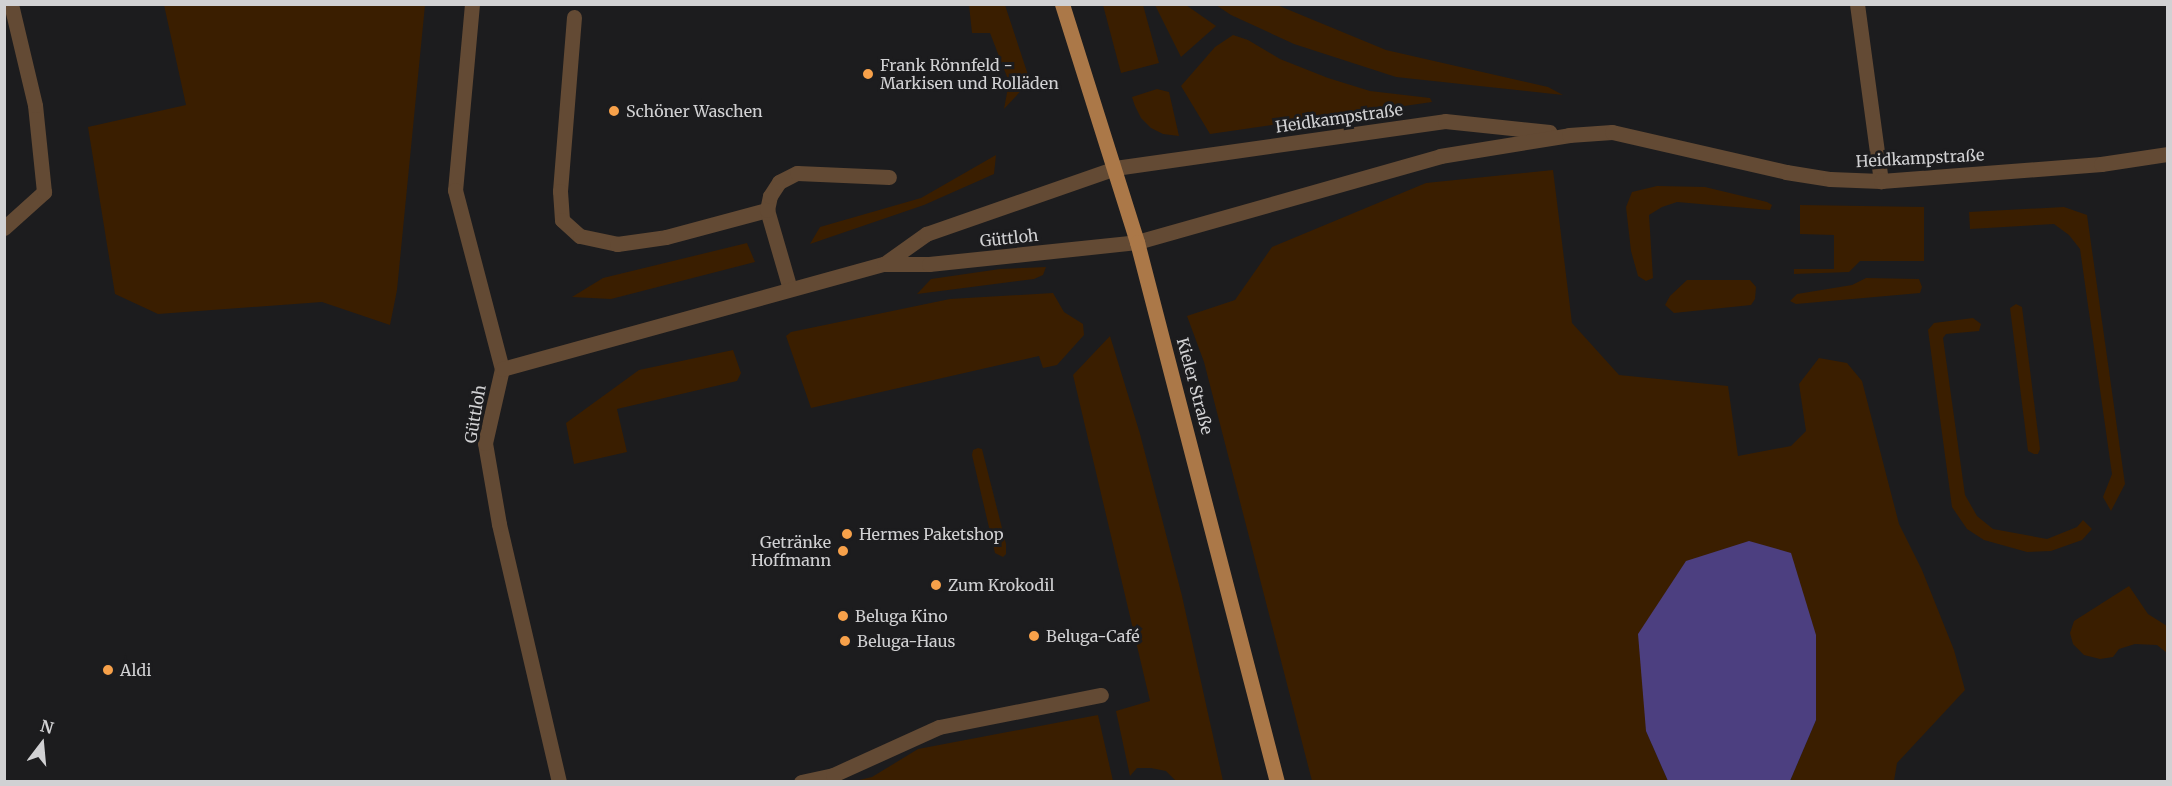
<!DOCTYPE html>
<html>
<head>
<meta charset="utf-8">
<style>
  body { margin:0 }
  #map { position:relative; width:2172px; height:786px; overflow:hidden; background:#1c1c1e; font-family:Merriweather,serif }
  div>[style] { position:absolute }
  .green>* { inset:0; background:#3a1e00 }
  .water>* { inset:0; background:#4c3f80 }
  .lane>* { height:15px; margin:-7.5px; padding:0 7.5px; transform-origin:7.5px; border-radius:7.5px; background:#634a34 }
  .street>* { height:15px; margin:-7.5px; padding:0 7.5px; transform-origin:7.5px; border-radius:7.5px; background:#634a34 }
  .primary>* { height:15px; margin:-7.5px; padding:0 7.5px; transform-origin:7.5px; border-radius:7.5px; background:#ab7848 }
  .dots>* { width:16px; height:16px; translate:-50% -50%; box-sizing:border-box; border:3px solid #1c1c1e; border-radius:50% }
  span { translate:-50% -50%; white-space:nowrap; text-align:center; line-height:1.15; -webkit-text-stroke:6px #1c1c1e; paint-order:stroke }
  .poi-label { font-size:16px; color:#d1d1d3 }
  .left { translate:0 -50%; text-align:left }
  .right { translate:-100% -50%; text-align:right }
  .street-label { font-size:16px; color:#d1d1d3 }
  .frame { position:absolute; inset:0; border:6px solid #d1d1d3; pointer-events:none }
  .north { position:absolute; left:12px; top:714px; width:60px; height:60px; -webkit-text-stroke:4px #1c1c1e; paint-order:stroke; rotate:16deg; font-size:16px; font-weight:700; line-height:24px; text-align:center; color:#d1d1d3 }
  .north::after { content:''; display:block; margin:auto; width:21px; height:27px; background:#d1d1d3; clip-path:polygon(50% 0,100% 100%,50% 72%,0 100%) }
</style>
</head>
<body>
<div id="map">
  <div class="green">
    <i style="clip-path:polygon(164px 5px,425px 5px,397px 290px,390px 325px,322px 302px,158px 314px,115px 294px,88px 127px,186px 105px)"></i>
    <i style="clip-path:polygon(969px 5px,1005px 5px,1030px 81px,1004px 109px,1009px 82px,990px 33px,972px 33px)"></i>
    <i style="clip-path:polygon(1103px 5px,1143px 5px,1159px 63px,1121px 73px)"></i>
    <i style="clip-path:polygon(1155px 5px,1186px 5px,1216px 26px,1181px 57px)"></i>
    <i style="clip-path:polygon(1216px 5px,1277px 5px,1386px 50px,1548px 87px,1563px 95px,1396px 77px,1294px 44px,1231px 15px)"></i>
    <i style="clip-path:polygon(1233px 35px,1248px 40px,1280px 59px,1328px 78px,1370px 91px,1430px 98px,1432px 102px,1210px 134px,1181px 86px,1215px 47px)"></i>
    <i style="clip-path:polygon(1157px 89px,1169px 92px,1179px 136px,1163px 134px,1151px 128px,1141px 118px,1135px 106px,1132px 97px)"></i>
    <i style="clip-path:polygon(996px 155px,994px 174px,924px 205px,810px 244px,820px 227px,921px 198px)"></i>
    <i style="clip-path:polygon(1553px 170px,1572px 323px,1619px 375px,1728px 386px,1738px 456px,1791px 446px,1806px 431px,1799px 384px,1819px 358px,1847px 363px,1862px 381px,1899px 524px,1922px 570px,1954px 650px,1965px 690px,1897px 763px,1894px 781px,1790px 781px,1816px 720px,1646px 731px,1668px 781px,1312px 781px,1204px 362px,1187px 316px,1235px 300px,1272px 247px,1426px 183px)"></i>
    <i style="clip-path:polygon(1657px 186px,1705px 187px,1767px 202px,1772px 205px,1770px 210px,1677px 202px,1662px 207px,1649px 215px,1653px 278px,1646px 281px,1638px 276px,1631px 251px,1626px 207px,1632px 192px)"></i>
    <i style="clip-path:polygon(1800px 205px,1924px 207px,1924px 261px,1860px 261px,1849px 272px,1794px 274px,1794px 269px,1834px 269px,1834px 235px,1800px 234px)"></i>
    <i style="clip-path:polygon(2064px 207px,2087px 215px,2125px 484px,2111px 511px,2103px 497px,2112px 474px,2080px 249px,2069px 235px,2054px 224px,1970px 229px,1969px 212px)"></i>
    <i style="clip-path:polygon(747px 243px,755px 262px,611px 299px,572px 297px,603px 278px)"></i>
    <i style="clip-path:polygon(1046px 267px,1043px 275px,1034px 279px,917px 294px,931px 279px,1000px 269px)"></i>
    <i style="clip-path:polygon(1866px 278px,1919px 279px,1922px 287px,1920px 293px,1796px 304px,1790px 301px,1797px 294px,1852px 285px)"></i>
    <i style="clip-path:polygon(1687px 280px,1750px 280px,1756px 287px,1755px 299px,1751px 305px,1674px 313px,1665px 305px,1670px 296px)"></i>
    <i style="clip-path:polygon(1053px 293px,1064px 312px,1083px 324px,1084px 335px,1057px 365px,1043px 368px,1039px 356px,811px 408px,786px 336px,791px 332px,950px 299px)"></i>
    <i style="clip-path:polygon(2016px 304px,2022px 307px,2040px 449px,2038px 454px,2034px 454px,2028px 451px,2010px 308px)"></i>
    <i style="clip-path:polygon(1973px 318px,1981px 324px,1979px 331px,1946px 334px,1943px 338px,1965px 495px,1977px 516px,1993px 529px,2047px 539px,2077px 527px,2083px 520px,2092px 529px,2082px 540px,2051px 551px,2027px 552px,1984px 540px,1967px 529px,1952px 507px,1928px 330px,1934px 323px)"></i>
    <i style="clip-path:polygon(1110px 336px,1140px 434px,1182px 596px,1223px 781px,1176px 781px,1166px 771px,1151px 768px,1137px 768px,1130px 776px,1116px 711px,1150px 701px,1073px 375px)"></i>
    <i style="clip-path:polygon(733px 350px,741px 373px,737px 381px,617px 409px,627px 452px,574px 464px,566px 423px,639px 370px)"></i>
    <i style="clip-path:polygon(978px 448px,982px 449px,1006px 544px,1006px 554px,1003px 557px,995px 553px,972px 455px,973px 450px)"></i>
    <i style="clip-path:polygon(2129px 586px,2148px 614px,2167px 626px,2167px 653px,2157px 645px,2135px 644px,2119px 649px,2113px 657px,2100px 659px,2084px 655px,2073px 644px,2070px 633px,2074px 621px)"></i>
    <i style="clip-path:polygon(1098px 715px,1113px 781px,855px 781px,872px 777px,918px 749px)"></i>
  </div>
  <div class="water">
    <i style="clip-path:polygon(1749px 541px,1791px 553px,1816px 635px,1816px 720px,1790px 781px,1668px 781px,1646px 731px,1638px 634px,1686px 561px)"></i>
  </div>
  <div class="lane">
    <i style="left:472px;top:4px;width:187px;rotate:95.2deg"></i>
    <i style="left:455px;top:190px;width:185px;rotate:75.3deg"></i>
    <i style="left:1857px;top:4px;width:179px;rotate:82.3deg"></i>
    <i style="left:574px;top:17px;width:175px;rotate:94.6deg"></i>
    <i style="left:560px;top:191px;width:29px;rotate:86deg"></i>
    <i style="left:562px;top:220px;width:24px;rotate:42deg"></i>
    <i style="left:580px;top:236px;width:38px;rotate:12deg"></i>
    <i style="left:617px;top:244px;width:49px;rotate:-8.1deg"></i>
    <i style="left:666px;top:237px;width:105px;rotate:-15deg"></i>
    <i style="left:4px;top:228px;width:54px;rotate:-42deg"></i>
    <i style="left:44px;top:192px;width:87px;rotate:-95.9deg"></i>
    <i style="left:35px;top:105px;width:104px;rotate:-103.4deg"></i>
    <i style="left:790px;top:289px;width:82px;rotate:-106.2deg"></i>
    <i style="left:767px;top:210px;width:14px;rotate:-78deg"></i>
    <i style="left:770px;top:196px;width:17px;rotate:-57deg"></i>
    <i style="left:779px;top:182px;width:20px;rotate:-27deg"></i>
    <i style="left:797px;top:173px;width:92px;rotate:2.5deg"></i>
    <i style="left:801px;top:782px;width:33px;rotate:-12deg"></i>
    <i style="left:833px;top:775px;width:116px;rotate:-24.4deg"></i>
    <i style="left:939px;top:727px;width:165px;rotate:-11.2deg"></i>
  </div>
  <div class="street">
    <i style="left:884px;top:264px;width:52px;rotate:-35.5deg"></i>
    <i style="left:926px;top:234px;width:200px;rotate:-19.2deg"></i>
    <i style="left:1115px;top:168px;width:333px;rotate:-8.1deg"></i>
    <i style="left:1445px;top:121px;width:105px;rotate:6deg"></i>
    <i style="left:559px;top:782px;width:265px;rotate:-103.1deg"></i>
    <i style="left:499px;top:524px;width:82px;rotate:-99.8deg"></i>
    <i style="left:485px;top:443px;width:76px;rotate:-77.1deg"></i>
    <i style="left:502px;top:369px;width:396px;rotate:-15.4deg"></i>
    <i style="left:884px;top:264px;width:45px"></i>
    <i style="left:929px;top:264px;width:209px;rotate:-6deg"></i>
    <i style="left:1137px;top:242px;width:315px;rotate:-15.8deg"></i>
    <i style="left:1440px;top:156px;width:131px;rotate:-9.2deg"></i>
    <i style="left:1569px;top:135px;width:43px;rotate:-4deg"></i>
    <i style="left:1612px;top:132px;width:179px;rotate:12.9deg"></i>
    <i style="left:1786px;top:172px;width:45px;rotate:9deg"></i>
    <i style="left:1830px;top:179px;width:51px;rotate:2.2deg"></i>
    <i style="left:1881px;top:181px;width:221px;rotate:-4.4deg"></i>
    <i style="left:2101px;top:164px;width:68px;rotate:-8.5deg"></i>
  </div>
  <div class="primary">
    <i style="left:1062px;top:4px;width:250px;rotate:72.5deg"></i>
    <i style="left:1137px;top:242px;width:558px;rotate:75.47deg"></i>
  </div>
  <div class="dots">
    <i style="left:868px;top:74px;background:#f7a14a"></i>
    <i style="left:614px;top:111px;background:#f7a14a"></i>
    <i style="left:847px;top:534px;background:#f7a14a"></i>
    <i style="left:843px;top:551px;background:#f7a14a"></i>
    <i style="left:936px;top:585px;background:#f7a14a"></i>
    <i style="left:843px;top:616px;background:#f7a14a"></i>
    <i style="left:1034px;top:636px;background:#f7a14a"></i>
    <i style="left:845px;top:641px;background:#f7a14a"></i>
    <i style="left:108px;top:670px;background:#f7a14a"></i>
  </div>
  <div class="poi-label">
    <span class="left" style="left:880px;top:74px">Frank Rönnfeld -<br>Markisen und Rolläden</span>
    <span class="left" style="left:626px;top:111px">Schöner Waschen</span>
    <span class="left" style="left:859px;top:534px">Hermes Paketshop</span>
    <span class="right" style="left:831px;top:551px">Getränke<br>Hoffmann</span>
    <span class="left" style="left:948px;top:585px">Zum Krokodil</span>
    <span class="left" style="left:855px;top:616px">Beluga Kino</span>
    <span class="left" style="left:1046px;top:636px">Beluga-Café</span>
    <span class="left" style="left:857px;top:641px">Beluga-Haus</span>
    <span class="left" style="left:120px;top:670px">Aldi</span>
  </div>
  <div class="street-label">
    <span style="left:1339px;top:118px;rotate:-8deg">Heidkampstraße</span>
    <span style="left:1920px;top:158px;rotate:-3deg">Heidkampstraße</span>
    <span style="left:1009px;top:238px;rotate:-6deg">Güttloh</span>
    <span style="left:1195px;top:386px;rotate:75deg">Kieler Straße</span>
    <span style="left:475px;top:414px;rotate:-80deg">Güttloh</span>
  </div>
  <div class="frame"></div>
  <div class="north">N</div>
</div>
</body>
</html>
